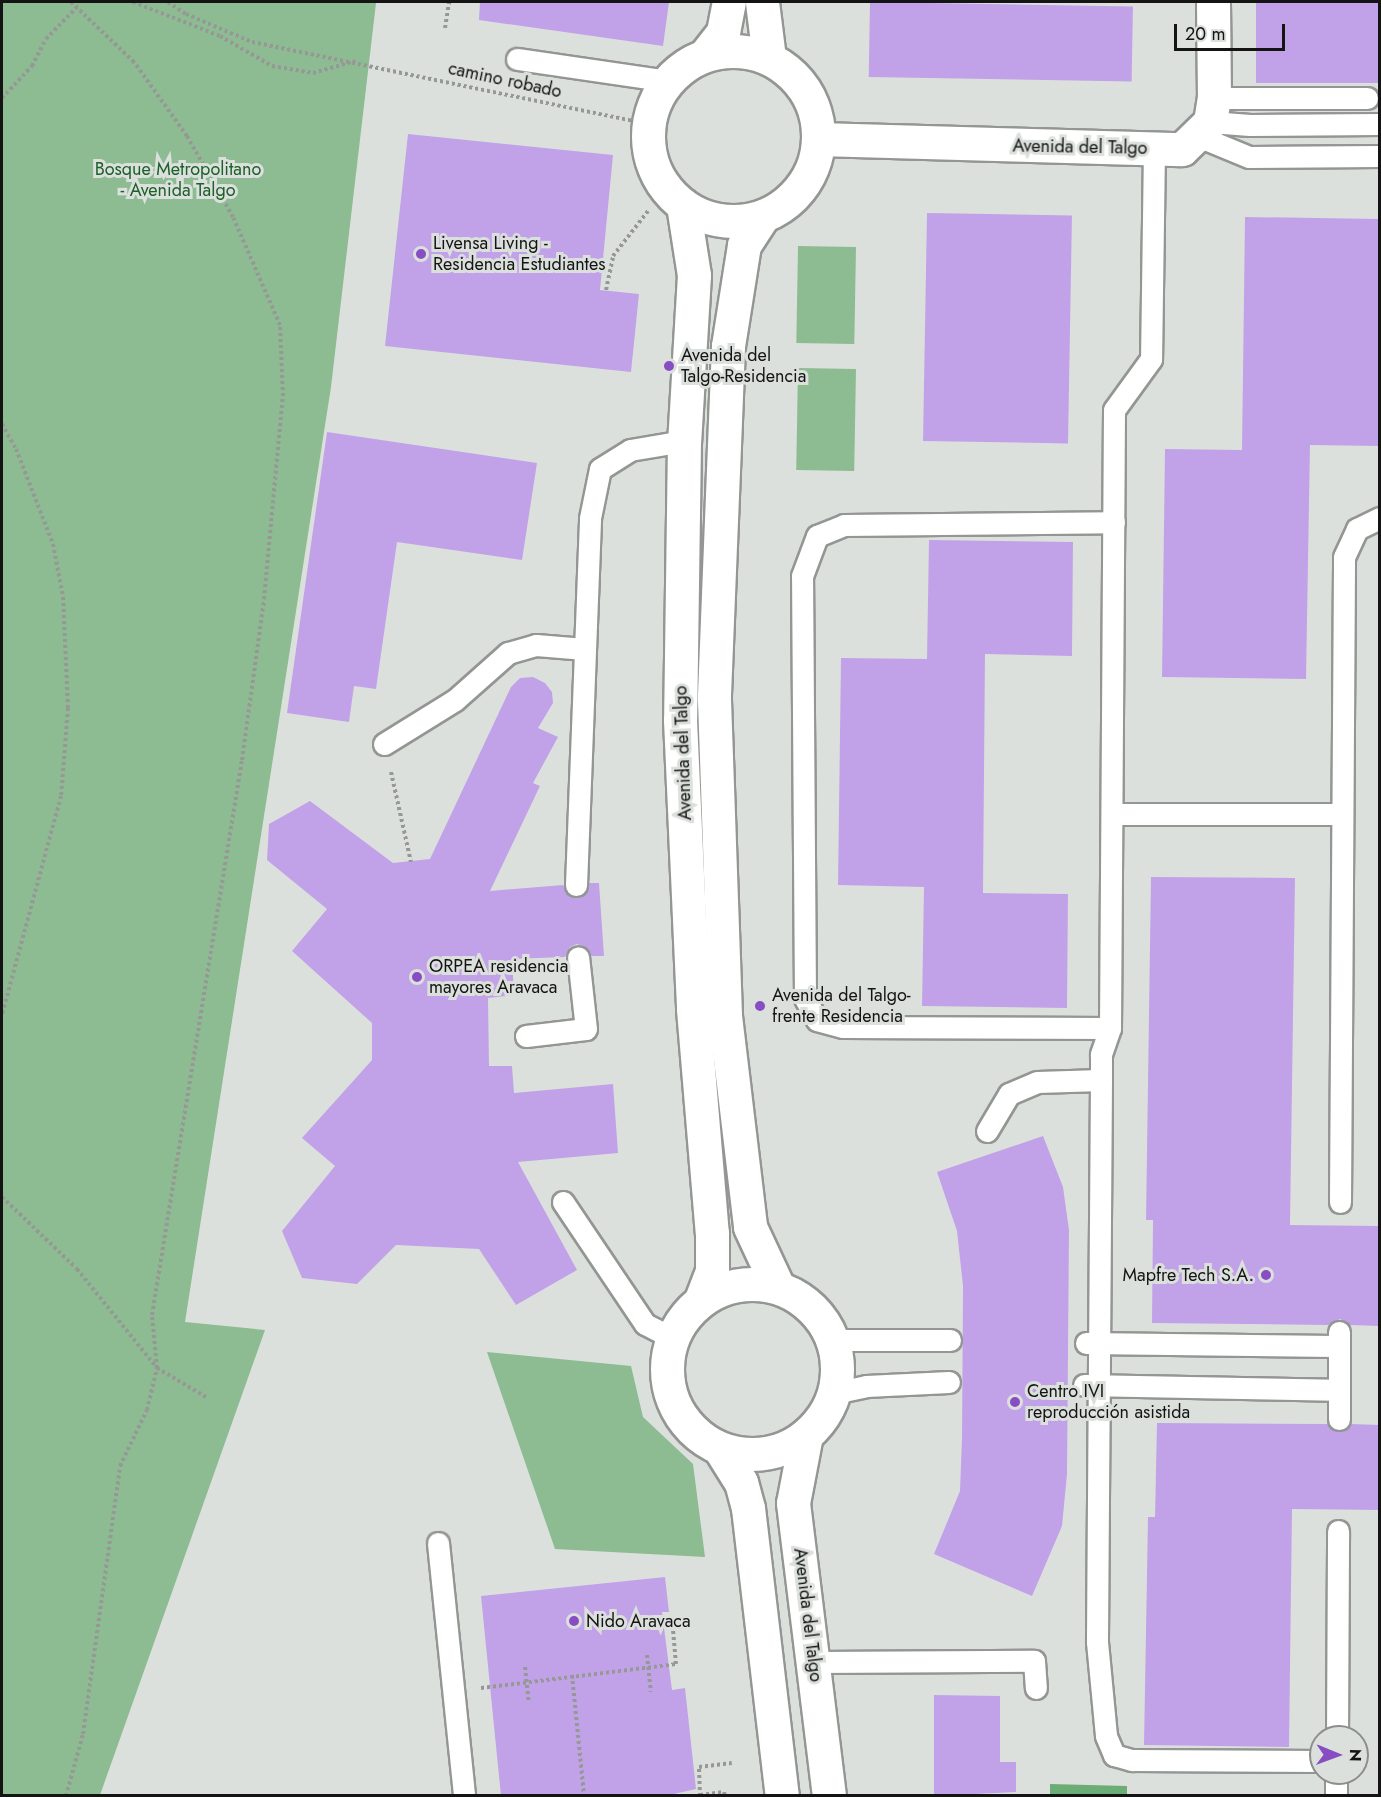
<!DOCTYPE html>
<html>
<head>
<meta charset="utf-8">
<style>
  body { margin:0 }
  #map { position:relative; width:1381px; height:1797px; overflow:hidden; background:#dce0dc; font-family:Jost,sans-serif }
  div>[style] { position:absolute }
  .green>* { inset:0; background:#8dbb92; transform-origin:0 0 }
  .water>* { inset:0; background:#6cac75 }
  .building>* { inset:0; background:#c1a2e8; transform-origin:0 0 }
  .path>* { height:4px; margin-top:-2px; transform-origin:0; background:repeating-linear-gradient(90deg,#969896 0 3px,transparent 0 6px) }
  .roads { filter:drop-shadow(2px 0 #939693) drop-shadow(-2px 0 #939693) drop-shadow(0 2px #939693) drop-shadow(0 -2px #939693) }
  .service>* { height:21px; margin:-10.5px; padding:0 10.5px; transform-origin:10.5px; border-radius:10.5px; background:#fff }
  .minor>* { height:33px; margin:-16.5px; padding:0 16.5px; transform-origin:16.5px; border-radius:16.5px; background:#fff }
  .minor>.ring { margin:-16.5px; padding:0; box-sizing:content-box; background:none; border:33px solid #fff; border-radius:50% }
  .path-bridge>* { height:4px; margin-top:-2px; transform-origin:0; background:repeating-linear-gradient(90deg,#969896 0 3px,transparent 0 6px) }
  .dots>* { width:16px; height:16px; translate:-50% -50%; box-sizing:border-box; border:3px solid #dce0dc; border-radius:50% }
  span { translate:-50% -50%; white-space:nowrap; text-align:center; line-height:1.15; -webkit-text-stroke:6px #dce0dc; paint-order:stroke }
  .street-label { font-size:18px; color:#131413 }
  .park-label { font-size:18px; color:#1c602b }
  .poi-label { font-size:18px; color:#131413 }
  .left { translate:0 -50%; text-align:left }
  .right { translate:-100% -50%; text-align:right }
  .frame { position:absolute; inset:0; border:3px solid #131413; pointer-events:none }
  .north { position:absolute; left:1309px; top:1725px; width:60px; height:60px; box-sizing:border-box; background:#dce0dc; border:2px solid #8c8e8c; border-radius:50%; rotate:91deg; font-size:16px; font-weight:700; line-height:24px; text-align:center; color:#131413 }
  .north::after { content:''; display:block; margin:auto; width:21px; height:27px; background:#884dc3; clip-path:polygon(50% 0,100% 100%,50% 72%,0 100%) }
  .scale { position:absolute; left:1174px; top:24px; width:111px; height:27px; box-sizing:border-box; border:3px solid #131413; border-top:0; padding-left:8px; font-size:18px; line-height:21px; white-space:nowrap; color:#131413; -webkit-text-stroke:4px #dce0dc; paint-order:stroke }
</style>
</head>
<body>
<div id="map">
  <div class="green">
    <i style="clip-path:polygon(2px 2px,376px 3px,331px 387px,185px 1322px,265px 1330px,100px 1795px,2px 1795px)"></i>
    <i style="left:798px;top:246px;width:58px;height:97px;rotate:1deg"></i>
    <i style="left:798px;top:368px;width:58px;height:102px;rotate:1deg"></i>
    <i style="clip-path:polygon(487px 1352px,631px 1366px,643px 1417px,693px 1464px,705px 1557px,555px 1549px)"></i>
  </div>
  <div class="water">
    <i style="clip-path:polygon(1050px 1784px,1127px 1786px,1127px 1795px,1050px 1795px)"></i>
  </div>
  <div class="building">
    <i style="clip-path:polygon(480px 2px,669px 2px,663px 46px,479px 20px)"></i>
    <i style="left:870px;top:2px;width:263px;height:75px;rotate:1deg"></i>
    <i style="left:1256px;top:2px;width:124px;height:81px"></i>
    <i style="clip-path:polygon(408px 134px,613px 155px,600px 290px,639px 294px,631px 372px,385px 346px)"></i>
    <i style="left:927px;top:213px;width:145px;height:228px;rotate:1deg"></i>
    <i style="clip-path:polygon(1245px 217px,1380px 219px,1380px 446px,1310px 445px,1306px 679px,1162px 677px,1165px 449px,1242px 450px)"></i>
    <i style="clip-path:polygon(327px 432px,537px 463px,522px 560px,397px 542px,376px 689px,354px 686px,349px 722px,287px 713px)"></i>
    <i style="clip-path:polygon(929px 540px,1073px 542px,1072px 656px,985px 654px,983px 893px,1068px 894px,1067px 1008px,922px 1006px,924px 887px,838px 885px,841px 658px,927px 659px)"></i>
    <i style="clip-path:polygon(533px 677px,545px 683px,552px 692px,553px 703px,538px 728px,558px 737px,533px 783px,540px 786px,490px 891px,563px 885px,569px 895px,576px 898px,586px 892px,589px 883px,599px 883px,604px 956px,591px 956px,588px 949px,577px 944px,570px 947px,565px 957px,512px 959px,514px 995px,488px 998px,489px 1066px,512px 1066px,514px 1093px,613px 1084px,618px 1153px,518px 1162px,577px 1270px,516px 1305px,479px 1249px,396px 1245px,357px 1284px,302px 1278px,282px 1231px,335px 1166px,302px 1138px,372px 1060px,372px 1023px,292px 951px,327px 909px,267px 860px,269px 824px,310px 801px,393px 863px,430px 859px,511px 687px,520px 678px)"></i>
    <i style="clip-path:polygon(1151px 877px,1295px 878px,1290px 1225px,1380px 1226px,1380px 1326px,1350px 1325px,1340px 1319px,1328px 1325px,1152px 1323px,1153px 1220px,1146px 1220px)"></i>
    <i style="clip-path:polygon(1043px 1136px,1063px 1187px,1069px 1230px,1067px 1474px,1062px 1526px,1032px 1596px,934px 1554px,960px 1491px,962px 1438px,963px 1286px,957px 1231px,937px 1172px)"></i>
    <i style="clip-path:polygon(1157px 1423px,1328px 1424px,1338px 1432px,1350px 1424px,1380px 1425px,1380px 1510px,1292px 1509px,1289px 1747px,1144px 1745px,1148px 1517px,1155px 1517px)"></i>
    <i style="clip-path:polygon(665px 1577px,669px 1612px,662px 1612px,672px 1690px,685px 1688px,696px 1789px,665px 1796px,501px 1796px,481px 1596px)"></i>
    <i style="clip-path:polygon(934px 1695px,1000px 1696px,1000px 1762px,1016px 1762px,1016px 1792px,934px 1796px)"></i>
  </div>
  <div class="path">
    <i style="left:133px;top:2px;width:93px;rotate:21.3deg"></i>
    <i style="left:220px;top:36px;width:60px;rotate:30deg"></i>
    <i style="left:272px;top:66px;width:42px;rotate:9.7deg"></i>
    <i style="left:313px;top:73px;width:44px;rotate:-15.9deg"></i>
    <i style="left:168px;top:2px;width:22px;rotate:34deg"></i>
    <i style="left:186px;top:14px;width:72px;rotate:23deg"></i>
    <i style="left:252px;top:42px;width:405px;rotate:11.7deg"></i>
    <i style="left:445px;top:28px;width:26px;rotate:-81deg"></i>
    <i style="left:2px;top:98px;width:44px;rotate:-46.8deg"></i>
    <i style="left:32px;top:66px;width:30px;rotate:-63deg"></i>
    <i style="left:46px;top:39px;width:45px;rotate:-45.9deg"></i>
    <i style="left:606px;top:290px;width:35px;rotate:-78deg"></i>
    <i style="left:613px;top:256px;width:57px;rotate:-52.1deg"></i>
    <i style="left:2px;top:424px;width:29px;rotate:61deg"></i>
    <i style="left:16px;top:449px;width:102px;rotate:68.7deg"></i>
    <i style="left:53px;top:544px;width:54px;rotate:79.3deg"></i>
    <i style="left:63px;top:597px;width:111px;rotate:87.4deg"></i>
    <i style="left:68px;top:708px;width:88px;rotate:94.5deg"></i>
    <i style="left:61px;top:796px;width:227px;rotate:105.1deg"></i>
    <i style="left:391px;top:772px;width:92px;rotate:77.5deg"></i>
    <i style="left:2px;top:1197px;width:104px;rotate:43.8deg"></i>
    <i style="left:77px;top:1269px;width:127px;rotate:51.1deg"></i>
    <i style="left:157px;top:1368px;width:57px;rotate:30.6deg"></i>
    <i style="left:572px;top:1675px;width:122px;rotate:84.3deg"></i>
    <i style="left:481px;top:1688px;width:196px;rotate:-7deg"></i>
    <i style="left:676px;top:1664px;width:46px;rotate:-95deg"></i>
    <i style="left:700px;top:1795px;width:24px;rotate:-7deg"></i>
    <i style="left:724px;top:1792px;width:4px;rotate:76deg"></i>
    <i style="left:66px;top:1796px;width:64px;rotate:-74.7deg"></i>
    <i style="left:83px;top:1734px;width:271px;rotate:-82.1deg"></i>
    <i style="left:120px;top:1466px;width:62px;rotate:-64.3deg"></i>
    <i style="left:147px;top:1410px;width:43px;rotate:-76.6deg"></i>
    <i style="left:157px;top:1368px;width:53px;rotate:-95.4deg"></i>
    <i style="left:152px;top:1315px;width:562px;rotate:-80.79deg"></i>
    <i style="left:242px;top:760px;width:162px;rotate:-82.2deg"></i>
    <i style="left:264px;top:599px;width:204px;rotate:-84.7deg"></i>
    <i style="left:283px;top:396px;width:71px;rotate:-92.4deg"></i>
    <i style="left:280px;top:325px;width:118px;rotate:-113.5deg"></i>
    <i style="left:233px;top:217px;width:93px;rotate:-119.6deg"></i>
    <i style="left:187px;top:136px;width:91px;rotate:-125.6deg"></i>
    <i style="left:134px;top:62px;width:87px;rotate:-136.4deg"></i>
    <i style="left:700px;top:1796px;width:29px;rotate:-92deg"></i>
    <i style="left:699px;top:1767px;width:33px;rotate:-7deg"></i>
  </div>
  <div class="roads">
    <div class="service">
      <i style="left:517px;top:59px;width:152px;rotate:8.3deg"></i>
      <i style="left:1214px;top:98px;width:153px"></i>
      <i style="left:1210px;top:122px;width:40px;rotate:4.3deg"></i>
      <i style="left:1250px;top:125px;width:130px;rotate:-0.4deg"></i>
      <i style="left:1198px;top:136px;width:55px;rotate:22.4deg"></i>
      <i style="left:1249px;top:157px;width:131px;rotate:-0.4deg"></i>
      <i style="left:1154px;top:148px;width:211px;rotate:90.8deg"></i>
      <i style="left:1151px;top:359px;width:63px;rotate:126deg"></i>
      <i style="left:1114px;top:410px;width:618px;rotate:90.37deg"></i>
      <i style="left:1110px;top:1028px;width:28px;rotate:109deg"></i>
      <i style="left:1101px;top:1054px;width:26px;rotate:90deg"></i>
      <i style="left:1101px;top:1080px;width:562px;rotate:90.41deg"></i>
      <i style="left:1097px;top:1642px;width:94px;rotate:84.5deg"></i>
      <i style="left:1106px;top:1736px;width:21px;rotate:67deg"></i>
      <i style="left:1114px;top:1755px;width:19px;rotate:16deg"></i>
      <i style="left:1132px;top:1760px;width:189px;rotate:0.3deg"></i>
      <i style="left:384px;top:744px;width:84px;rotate:-31.8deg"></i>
      <i style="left:455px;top:700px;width:71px;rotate:-41.6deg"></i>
      <i style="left:508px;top:653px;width:29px;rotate:-16deg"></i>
      <i style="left:536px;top:645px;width:49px;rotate:4.7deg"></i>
      <i style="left:1112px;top:814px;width:230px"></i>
      <i style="left:576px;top:885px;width:367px;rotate:-87.8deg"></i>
      <i style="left:590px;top:518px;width:50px;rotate:-78.5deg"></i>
      <i style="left:600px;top:469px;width:36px;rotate:-32deg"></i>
      <i style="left:630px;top:450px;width:55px;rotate:-9.5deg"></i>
      <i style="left:1110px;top:1028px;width:267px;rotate:-179.8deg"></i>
      <i style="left:843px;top:1027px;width:27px;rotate:-165deg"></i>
      <i style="left:817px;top:1020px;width:25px;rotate:-119deg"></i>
      <i style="left:805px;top:998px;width:422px;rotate:-90.4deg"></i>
      <i style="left:802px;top:576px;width:43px;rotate:-69.4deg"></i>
      <i style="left:817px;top:536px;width:29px;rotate:-22deg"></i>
      <i style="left:844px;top:525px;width:270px;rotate:-0.6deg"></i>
      <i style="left:526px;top:1036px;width:60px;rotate:-6.7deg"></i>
      <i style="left:586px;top:1029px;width:72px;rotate:-96.3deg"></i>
      <i style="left:987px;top:1131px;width:43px;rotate:-59.3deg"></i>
      <i style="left:1009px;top:1094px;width:30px;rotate:-23deg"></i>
      <i style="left:1037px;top:1082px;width:64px;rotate:-1.8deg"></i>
      <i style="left:563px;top:1202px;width:147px;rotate:56.1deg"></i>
      <i style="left:645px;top:1324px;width:30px;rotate:27deg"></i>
      <i style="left:1340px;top:1202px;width:645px;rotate:-89.64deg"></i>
      <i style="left:1344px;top:557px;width:31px;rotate:-65deg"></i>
      <i style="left:1357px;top:529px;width:25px;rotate:-26deg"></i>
      <i style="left:833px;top:1340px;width:117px"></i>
      <i style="left:1086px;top:1343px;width:253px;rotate:0.7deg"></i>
      <i style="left:1084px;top:1385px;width:255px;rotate:1.1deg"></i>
      <i style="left:834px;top:1393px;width:33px;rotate:-12deg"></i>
      <i style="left:866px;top:1386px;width:83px;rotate:-2.8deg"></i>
      <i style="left:1339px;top:1419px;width:87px;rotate:-90deg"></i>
      <i style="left:438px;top:1543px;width:254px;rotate:84.1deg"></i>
      <i style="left:815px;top:1662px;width:219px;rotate:-0.3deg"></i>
      <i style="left:1034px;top:1661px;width:27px;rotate:86deg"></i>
      <i style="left:1337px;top:1737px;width:206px;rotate:-89.7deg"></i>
      <i style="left:1336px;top:1796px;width:23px;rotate:-90deg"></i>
    </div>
    <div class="minor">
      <i style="left:762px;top:2px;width:56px;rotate:82.9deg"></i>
      <i class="ring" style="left:648px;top:51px;width:137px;height:137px"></i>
      <i style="left:706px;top:54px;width:28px;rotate:-52deg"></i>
      <i style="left:723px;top:32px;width:31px;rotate:-79deg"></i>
      <i style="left:818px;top:139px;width:364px;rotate:1.6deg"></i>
      <i style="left:1182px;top:149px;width:39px;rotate:-44deg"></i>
      <i style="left:1210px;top:122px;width:24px;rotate:-81deg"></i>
      <i style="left:1214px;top:98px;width:96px;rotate:-90.6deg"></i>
      <i style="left:683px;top:205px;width:71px;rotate:81.1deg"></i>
      <i style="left:694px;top:275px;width:166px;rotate:93.4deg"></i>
      <i style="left:684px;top:441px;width:279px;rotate:90.8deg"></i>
      <i style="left:680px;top:720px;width:289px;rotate:87.4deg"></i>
      <i style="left:693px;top:1009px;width:225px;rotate:85.2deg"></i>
      <i style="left:712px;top:1233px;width:38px;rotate:90deg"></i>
      <i style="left:712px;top:1271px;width:30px;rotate:111deg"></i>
      <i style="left:763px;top:216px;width:35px;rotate:123deg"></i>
      <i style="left:744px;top:245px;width:102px;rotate:99deg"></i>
      <i style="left:728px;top:346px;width:354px;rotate:92.3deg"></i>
      <i style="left:714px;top:700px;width:316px;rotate:88deg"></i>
      <i style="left:725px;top:1016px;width:212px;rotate:83.2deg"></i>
      <i style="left:750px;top:1227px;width:66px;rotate:65deg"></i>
      <i class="ring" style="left:667px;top:1284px;width:137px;height:137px"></i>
      <i style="left:806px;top:1435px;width:69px;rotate:100.8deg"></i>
      <i style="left:793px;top:1503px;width:295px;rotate:83deg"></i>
      <i style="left:720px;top:1449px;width:39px;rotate:58deg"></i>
      <i style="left:741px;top:1482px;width:27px;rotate:75deg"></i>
      <i style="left:748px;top:1508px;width:290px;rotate:83.3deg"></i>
    </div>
  </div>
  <div class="path-bridge">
    <i style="left:647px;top:1655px;width:37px;rotate:84deg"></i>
    <i style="left:525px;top:1667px;width:36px;rotate:84deg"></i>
  </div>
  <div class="dots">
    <i style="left:421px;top:254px;background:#884dc3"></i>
    <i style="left:669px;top:366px;background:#884dc3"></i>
    <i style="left:417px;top:977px;background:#884dc3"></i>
    <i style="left:760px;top:1006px;background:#884dc3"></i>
    <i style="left:1266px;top:1275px;background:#884dc3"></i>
    <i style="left:1015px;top:1402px;background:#884dc3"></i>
    <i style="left:574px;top:1621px;background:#884dc3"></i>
  </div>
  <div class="street-label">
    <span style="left:505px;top:80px;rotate:12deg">camino robado</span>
    <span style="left:1080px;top:147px;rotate:1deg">Avenida del Talgo</span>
    <span style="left:683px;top:753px;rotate:-92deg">Avenida del Talgo</span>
    <span style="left:808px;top:1615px;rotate:83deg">Avenida del Talgo</span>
  </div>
  <div class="park-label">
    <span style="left:178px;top:180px">Bosque Metropolitano<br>- Avenida Talgo</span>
  </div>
  <div class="poi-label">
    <span class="left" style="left:433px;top:254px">Livensa Living -<br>Residencia Estudiantes</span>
    <span class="left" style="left:681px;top:366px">Avenida del<br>Talgo-Residencia</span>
    <span class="left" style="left:429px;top:977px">ORPEA residencia<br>mayores Aravaca</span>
    <span class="left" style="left:772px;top:1006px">Avenida del Talgo-<br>frente Residencia</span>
    <span class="right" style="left:1254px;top:1275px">Mapfre Tech S.A.</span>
    <span class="left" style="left:1027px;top:1402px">Centro IVI<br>reproducción asistida</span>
    <span class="left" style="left:586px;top:1621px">Nido Aravaca</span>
  </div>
  <div class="frame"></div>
  <div class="north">N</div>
  <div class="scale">20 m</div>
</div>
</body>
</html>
